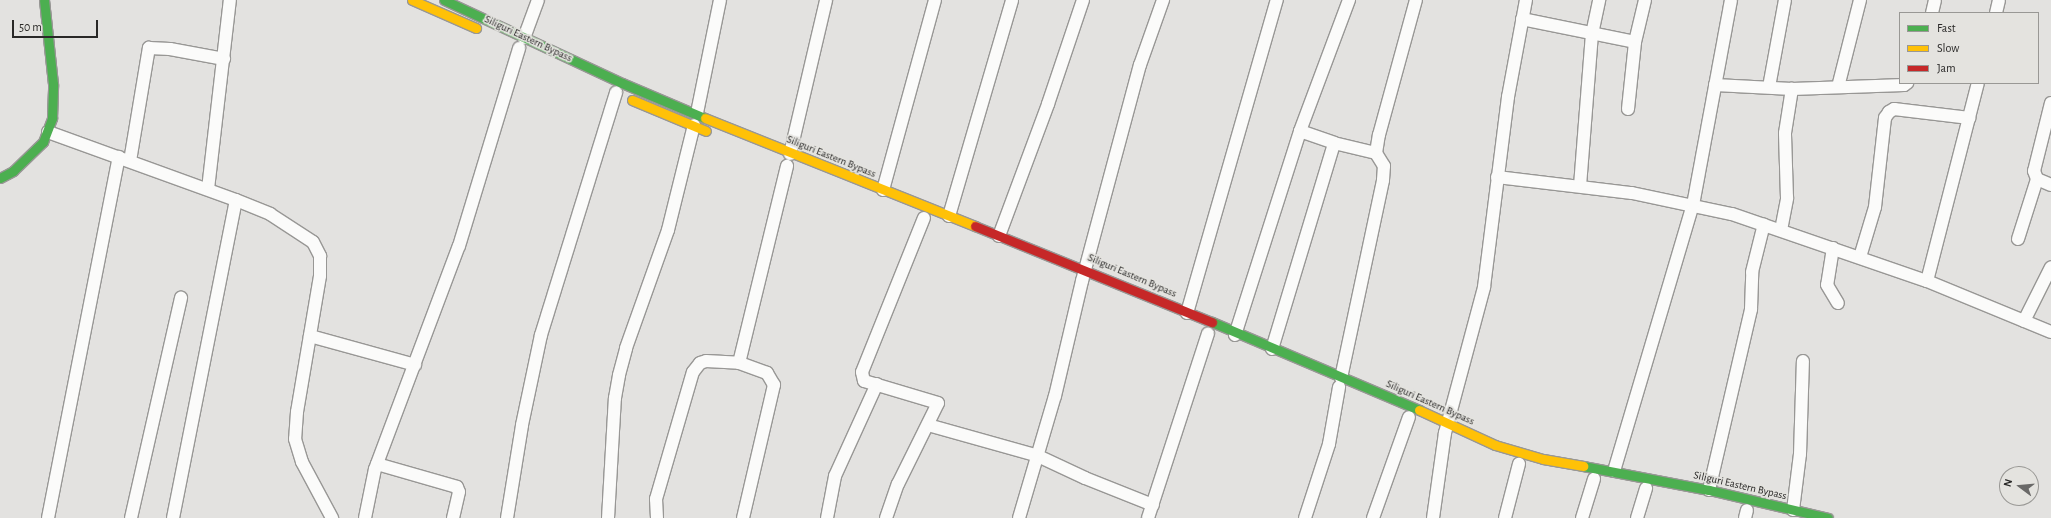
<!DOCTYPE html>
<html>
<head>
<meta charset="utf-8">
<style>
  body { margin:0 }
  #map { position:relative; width:2051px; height:518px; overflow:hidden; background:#e3e2e0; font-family:"Alegreya Sans",sans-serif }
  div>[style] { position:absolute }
  .roads { filter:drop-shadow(1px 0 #989795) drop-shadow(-1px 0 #989795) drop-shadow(0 1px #989795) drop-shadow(0 -1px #989795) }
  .street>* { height:12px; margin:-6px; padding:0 6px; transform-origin:6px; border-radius:6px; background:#fbfbfa }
  .fast>* { height:9px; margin:-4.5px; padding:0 4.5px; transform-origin:4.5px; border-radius:4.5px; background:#4caf50 }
  .slow>* { height:9px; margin:-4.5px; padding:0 4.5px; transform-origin:4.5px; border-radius:4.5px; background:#ffc107 }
  .jam>* { height:9px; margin:-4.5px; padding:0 4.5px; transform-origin:4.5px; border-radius:4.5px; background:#c62828 }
  span { translate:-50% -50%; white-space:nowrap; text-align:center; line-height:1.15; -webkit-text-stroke:3.5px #e4e3df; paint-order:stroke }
  .street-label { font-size:11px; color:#292827 }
  .legend { position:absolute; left:1899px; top:12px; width:140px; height:72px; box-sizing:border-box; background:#e4e3df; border:1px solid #999895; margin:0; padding:5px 7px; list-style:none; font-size:12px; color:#292827 }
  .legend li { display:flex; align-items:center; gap:8px; height:20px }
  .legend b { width:20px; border:1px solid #999895 }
  .north { position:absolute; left:1999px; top:466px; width:40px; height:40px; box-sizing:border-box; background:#e4e3df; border:1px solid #999895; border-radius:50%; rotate:286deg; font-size:11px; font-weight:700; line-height:16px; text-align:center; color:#292827 }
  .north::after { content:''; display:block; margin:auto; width:14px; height:18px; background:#6a6968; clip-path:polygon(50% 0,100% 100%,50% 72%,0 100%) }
  .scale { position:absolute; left:12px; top:20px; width:86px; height:18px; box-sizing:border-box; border:2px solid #292827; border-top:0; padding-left:5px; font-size:12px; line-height:14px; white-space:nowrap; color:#292827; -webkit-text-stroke:3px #e4e3df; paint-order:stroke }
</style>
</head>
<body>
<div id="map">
  <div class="roads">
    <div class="street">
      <i style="left:1932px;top:13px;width:13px;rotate:-77deg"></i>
      <i style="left:1996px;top:13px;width:13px;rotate:-77deg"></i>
      <i style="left:1522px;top:19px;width:115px;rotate:11.5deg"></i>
      <i style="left:524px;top:38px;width:40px;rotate:-69.8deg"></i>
      <i style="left:1715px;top:85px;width:77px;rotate:3deg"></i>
      <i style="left:1792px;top:89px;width:112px;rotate:-2deg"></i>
      <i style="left:1904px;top:85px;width:4px;rotate:-34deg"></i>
      <i style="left:1769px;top:87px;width:88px;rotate:-79.6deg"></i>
      <i style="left:1838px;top:87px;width:90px;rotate:-75.8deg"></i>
      <i style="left:2051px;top:103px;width:70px;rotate:104deg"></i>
      <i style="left:2034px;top:171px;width:9px;rotate:69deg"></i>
      <i style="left:2037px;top:179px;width:15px;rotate:23deg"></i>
      <i style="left:1628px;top:109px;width:67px;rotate:-84deg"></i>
      <i style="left:1635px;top:42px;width:43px;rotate:-76.6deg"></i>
      <i style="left:697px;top:113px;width:115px;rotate:-78.5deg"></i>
      <i style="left:1300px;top:131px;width:36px;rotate:19deg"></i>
      <i style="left:1334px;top:143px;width:43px;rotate:13.4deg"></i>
      <i style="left:48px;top:132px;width:200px;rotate:19.9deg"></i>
      <i style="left:236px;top:200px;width:37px;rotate:22deg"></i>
      <i style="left:270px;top:214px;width:51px;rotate:33.1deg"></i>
      <i style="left:313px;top:242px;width:16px;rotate:63deg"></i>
      <i style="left:320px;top:256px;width:20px;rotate:90deg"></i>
      <i style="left:320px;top:276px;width:138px;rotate:99.6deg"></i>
      <i style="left:297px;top:412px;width:27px;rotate:94deg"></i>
      <i style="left:295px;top:439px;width:24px;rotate:73deg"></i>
      <i style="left:302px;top:462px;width:64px;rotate:61.8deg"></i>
      <i style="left:790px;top:154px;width:158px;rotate:-76.8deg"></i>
      <i style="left:130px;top:161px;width:115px;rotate:-80.5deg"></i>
      <i style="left:149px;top:48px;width:21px;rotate:3deg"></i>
      <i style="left:170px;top:49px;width:55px;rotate:10.5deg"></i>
      <i style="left:1497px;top:177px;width:136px;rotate:6.8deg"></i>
      <i style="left:1632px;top:193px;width:102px;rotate:11.9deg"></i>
      <i style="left:1732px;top:214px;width:206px;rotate:19deg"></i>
      <i style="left:1927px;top:281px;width:134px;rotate:22.4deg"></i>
      <i style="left:1580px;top:186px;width:152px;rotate:-85.5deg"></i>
      <i style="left:1592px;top:34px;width:35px;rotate:-78deg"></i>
      <i style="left:208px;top:189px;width:190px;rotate:-83.4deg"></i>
      <i style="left:883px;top:190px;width:197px;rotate:-74.7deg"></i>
      <i style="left:949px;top:216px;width:225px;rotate:-73.7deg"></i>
      <i style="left:1781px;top:230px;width:33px;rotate:-79deg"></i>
      <i style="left:1787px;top:198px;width:65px;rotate:-91.8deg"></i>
      <i style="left:1785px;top:133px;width:45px;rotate:-81deg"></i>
      <i style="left:999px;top:236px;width:141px;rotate:-69.6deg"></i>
      <i style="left:1048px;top:104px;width:110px;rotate:-71.4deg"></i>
      <i style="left:2018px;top:239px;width:63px;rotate:-72.4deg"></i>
      <i style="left:1833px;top:248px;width:37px;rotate:99deg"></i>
      <i style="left:1827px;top:285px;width:21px;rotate:59deg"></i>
      <i style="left:1860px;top:257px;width:52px;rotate:-73.3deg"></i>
      <i style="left:1875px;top:207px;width:90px;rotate:-83.6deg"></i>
      <i style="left:1885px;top:118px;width:7px;rotate:-56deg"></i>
      <i style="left:1889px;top:112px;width:6px;rotate:-31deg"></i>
      <i style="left:1894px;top:109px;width:76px;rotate:6.8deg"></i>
      <i style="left:1927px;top:281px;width:204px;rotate:-75.6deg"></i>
      <i style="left:1187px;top:313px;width:326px;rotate:-74deg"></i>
      <i style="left:2024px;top:321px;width:60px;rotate:-63.4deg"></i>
      <i style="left:1235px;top:335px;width:214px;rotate:-72.3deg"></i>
      <i style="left:1300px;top:131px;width:140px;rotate:-69.5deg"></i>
      <i style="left:310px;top:336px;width:109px;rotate:15.4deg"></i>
      <i style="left:1272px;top:349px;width:215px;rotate:-73.2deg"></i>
      <i style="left:1341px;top:378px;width:202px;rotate:-78deg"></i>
      <i style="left:1383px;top:180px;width:14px;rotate:-86deg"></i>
      <i style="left:1384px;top:166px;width:15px;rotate:-122deg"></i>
      <i style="left:1376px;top:153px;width:18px;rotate:-81deg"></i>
      <i style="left:1379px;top:135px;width:140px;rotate:-74.7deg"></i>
      <i style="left:928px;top:425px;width:114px;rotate:15.7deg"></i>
      <i style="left:1038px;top:456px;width:52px;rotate:25.1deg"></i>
      <i style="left:1085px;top:478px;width:73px;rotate:21.7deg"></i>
      <i style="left:377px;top:464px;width:83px;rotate:16deg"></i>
      <i style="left:457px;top:487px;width:5px;rotate:68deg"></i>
      <i style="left:459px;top:492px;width:27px;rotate:103deg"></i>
      <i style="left:1614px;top:471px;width:277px;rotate:-73.5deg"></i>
      <i style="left:1693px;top:205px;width:208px;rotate:-79.5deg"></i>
      <i style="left:1709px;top:490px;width:186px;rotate:-76.9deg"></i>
      <i style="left:1751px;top:309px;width:37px;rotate:-88deg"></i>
      <i style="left:1752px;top:272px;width:49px;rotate:-76deg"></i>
      <i style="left:1793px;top:510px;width:56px;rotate:-82.9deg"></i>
      <i style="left:1800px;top:454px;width:93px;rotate:-88.2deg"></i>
      <i style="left:48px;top:518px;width:368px;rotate:-78.9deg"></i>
      <i style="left:131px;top:518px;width:226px;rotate:-77.2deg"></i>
      <i style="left:173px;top:518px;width:324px;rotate:-78.8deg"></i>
      <i style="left:365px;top:518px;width:50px;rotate:-78.5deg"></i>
      <i style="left:375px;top:469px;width:238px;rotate:-69.4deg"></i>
      <i style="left:459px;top:246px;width:207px;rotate:-73.1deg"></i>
      <i style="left:507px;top:518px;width:94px;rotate:-80.8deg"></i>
      <i style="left:522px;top:425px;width:92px;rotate:-78.1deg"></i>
      <i style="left:541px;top:335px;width:254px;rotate:-72.8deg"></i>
      <i style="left:608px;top:518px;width:120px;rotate:-86.7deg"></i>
      <i style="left:615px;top:398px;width:23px;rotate:-80deg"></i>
      <i style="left:619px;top:375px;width:28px;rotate:-75deg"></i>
      <i style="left:626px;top:348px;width:125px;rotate:-70.4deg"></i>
      <i style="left:668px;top:230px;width:108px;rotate:-76.1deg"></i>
      <i style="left:657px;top:518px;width:19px;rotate:-93deg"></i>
      <i style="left:656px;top:499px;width:132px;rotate:-73.8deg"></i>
      <i style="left:693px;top:372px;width:11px;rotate:-52deg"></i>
      <i style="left:700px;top:363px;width:6px;rotate:-18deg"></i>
      <i style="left:706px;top:361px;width:33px;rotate:3deg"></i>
      <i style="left:743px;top:518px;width:137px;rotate:-76.9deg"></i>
      <i style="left:774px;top:385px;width:14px;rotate:-120deg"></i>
      <i style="left:767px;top:373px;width:30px;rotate:-160deg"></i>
      <i style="left:739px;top:363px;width:203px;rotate:-76.3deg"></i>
      <i style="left:827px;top:518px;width:43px;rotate:-79.2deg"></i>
      <i style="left:835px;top:476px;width:101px;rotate:-65.5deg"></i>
      <i style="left:886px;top:518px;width:36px;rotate:-71deg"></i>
      <i style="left:898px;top:484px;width:90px;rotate:-63.7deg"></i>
      <i style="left:938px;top:403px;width:77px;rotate:-163.4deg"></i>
      <i style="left:864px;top:381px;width:9px;rotate:-103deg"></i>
      <i style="left:862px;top:372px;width:166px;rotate:-68.1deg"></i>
      <i style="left:1019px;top:518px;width:127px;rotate:-73.6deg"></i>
      <i style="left:1055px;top:396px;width:118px;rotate:-76.8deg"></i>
      <i style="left:1082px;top:281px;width:224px;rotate:-75deg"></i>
      <i style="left:1140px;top:65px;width:69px;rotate:-70.5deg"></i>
      <i style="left:1148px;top:518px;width:194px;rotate:-72deg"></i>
      <i style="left:1305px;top:518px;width:78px;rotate:-72deg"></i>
      <i style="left:1329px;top:444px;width:58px;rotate:-80deg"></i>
      <i style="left:1373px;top:518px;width:107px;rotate:-70.4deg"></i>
      <i style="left:1433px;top:518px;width:86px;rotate:-82deg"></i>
      <i style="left:1445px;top:433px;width:151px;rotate:-75deg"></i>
      <i style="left:1484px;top:287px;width:192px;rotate:-82.8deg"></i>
      <i style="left:1508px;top:97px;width:99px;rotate:-79.5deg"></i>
      <i style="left:1505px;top:518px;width:56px;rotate:-75.5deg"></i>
      <i style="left:1582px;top:518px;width:41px;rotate:-72.9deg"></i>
      <i style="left:1637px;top:518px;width:31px;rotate:-73deg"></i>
      <i style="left:1745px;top:518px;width:8px;rotate:-76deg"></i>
    </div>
    <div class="fast">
      <i style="left:444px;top:0;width:196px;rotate:25deg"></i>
      <i style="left:622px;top:83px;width:90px;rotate:22.9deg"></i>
      <i style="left:0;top:178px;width:15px;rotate:-28deg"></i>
      <i style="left:13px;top:171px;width:42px;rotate:-44deg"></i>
      <i style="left:43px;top:142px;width:26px;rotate:-69deg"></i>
      <i style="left:52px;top:118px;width:34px;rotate:-88deg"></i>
      <i style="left:53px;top:84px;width:84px;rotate:-96.1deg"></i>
      <i style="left:1212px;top:322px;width:225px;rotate:23deg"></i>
      <i style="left:1583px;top:466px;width:128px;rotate:10.8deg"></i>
      <i style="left:1709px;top:490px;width:122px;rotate:13.2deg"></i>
    </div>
    <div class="slow">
      <i style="left:412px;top:0;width:70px;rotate:23.6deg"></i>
      <i style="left:632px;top:100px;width:80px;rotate:22.7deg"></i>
      <i style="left:705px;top:118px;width:291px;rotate:21.8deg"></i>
      <i style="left:1419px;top:410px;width:84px;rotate:24.7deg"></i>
      <i style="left:1495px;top:445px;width:50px;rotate:16.3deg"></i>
      <i style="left:1543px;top:459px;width:41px;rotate:9.9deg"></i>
    </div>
    <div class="jam">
      <i style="left:975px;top:226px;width:256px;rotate:22.1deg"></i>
    </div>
  </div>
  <div class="street-label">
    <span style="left:528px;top:39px;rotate:25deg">Siliguri Eastern Bypass</span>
    <span style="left:831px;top:157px;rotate:22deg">Siliguri Eastern Bypass</span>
    <span style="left:1132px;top:276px;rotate:23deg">Siliguri Eastern Bypass</span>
    <span style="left:1430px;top:403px;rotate:24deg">Siliguri Eastern Bypass</span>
    <span style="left:1740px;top:486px;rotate:13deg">Siliguri Eastern Bypass</span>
  </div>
  <ul class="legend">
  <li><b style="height:5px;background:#4caf50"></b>Fast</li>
  <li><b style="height:5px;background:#ffc107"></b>Slow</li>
  <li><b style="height:5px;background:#c62828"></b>Jam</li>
  </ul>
  <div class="north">N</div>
  <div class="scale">50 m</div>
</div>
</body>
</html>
